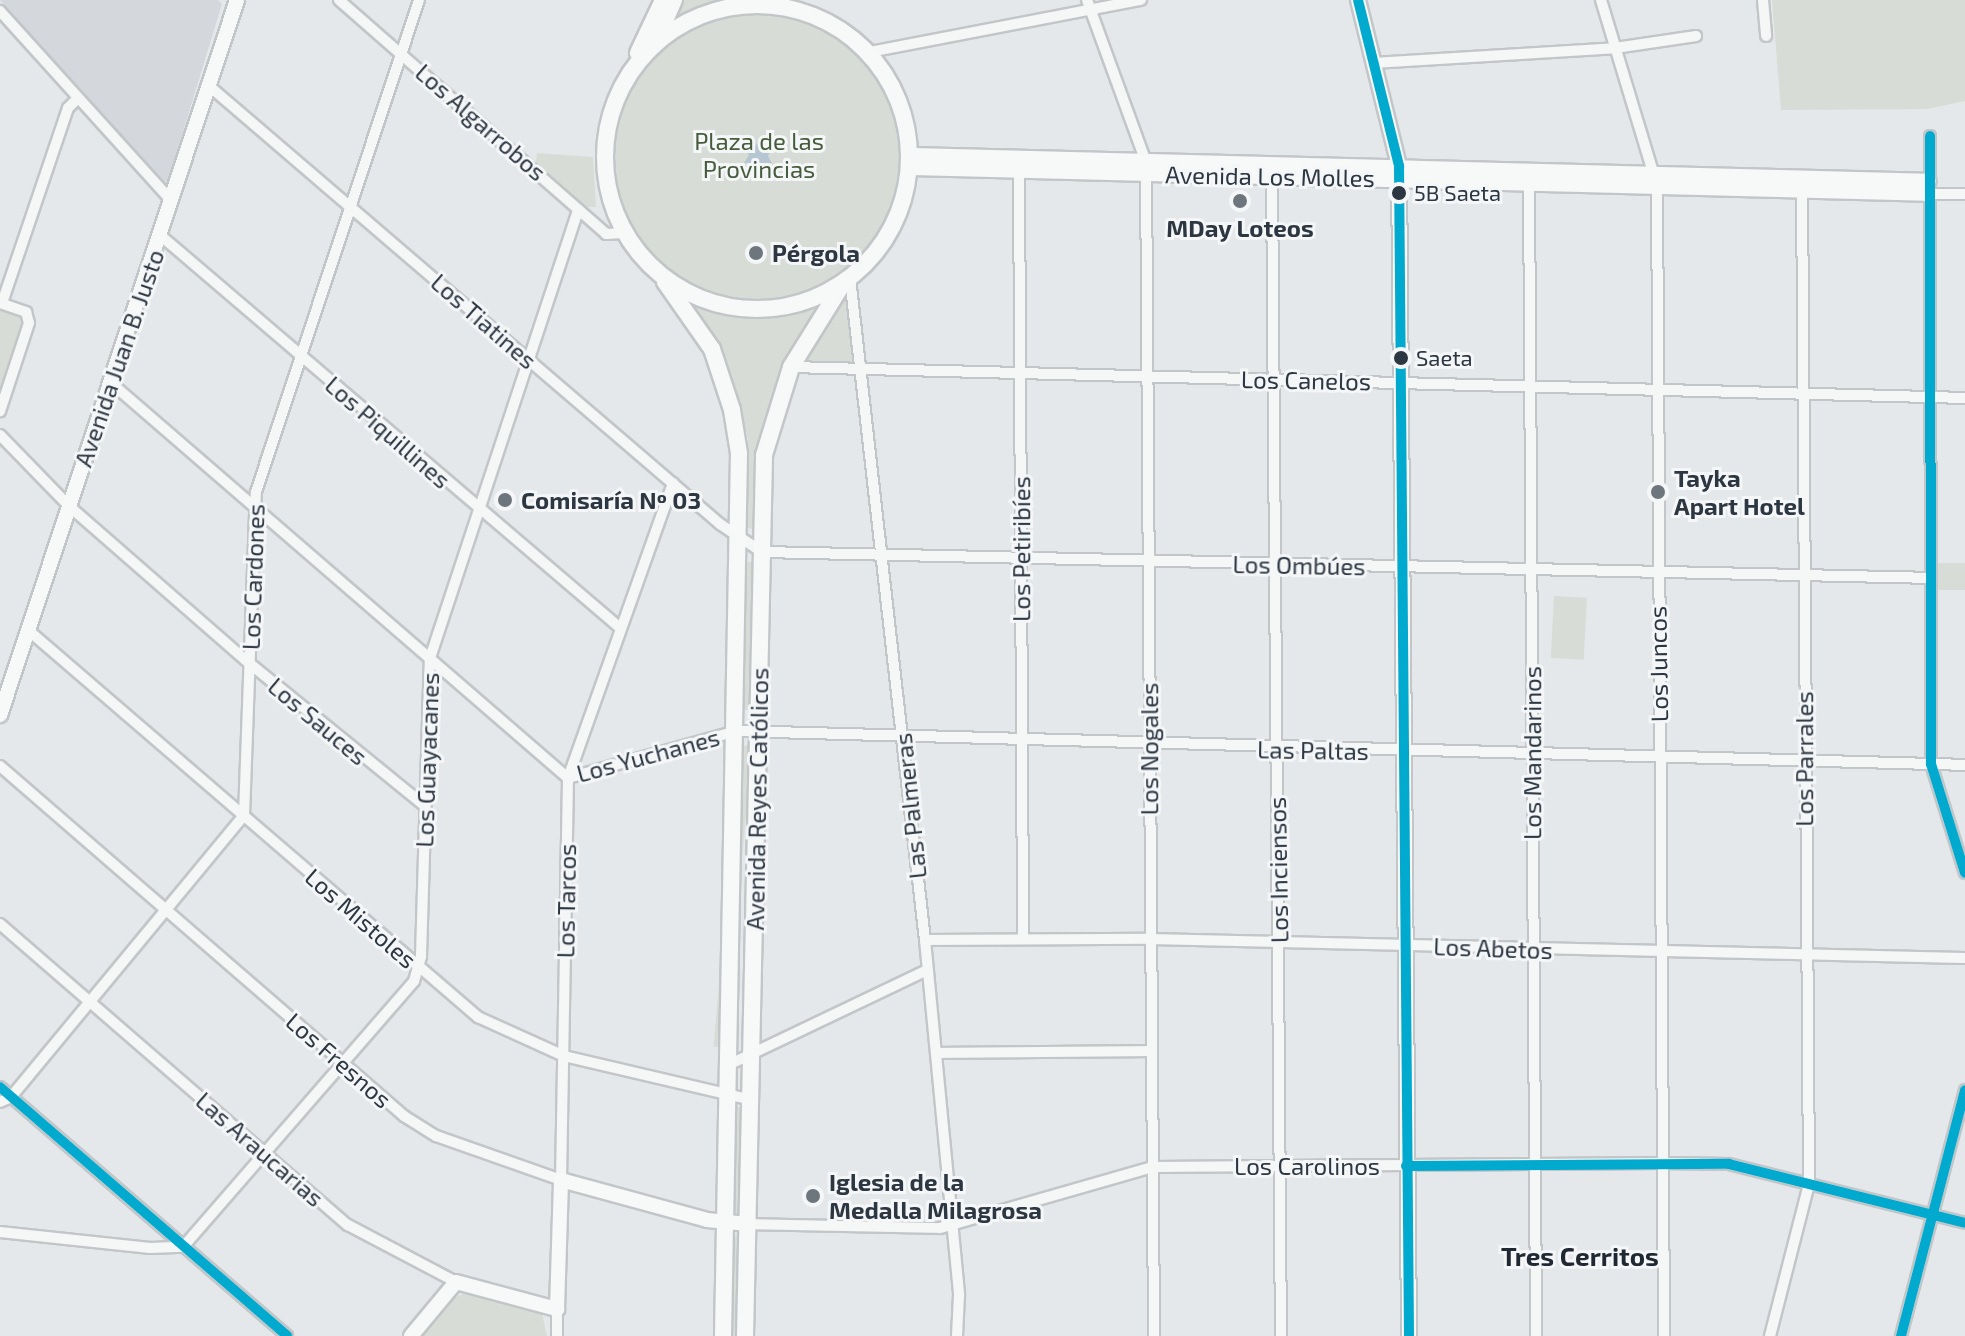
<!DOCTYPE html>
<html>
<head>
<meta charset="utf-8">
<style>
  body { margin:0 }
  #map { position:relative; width:1965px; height:1336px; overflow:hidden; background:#e5e8ea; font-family:"Exo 2",sans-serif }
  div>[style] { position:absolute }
  .built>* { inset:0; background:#d4d8dc }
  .green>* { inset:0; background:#d7ddd6; transform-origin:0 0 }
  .round { border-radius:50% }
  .water>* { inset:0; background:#b7c7d2 }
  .stream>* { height:3px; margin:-1.5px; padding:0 1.5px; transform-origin:1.5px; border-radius:1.5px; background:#b7c7d2 }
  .roads { filter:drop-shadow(2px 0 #c3c6c8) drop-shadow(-2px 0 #c3c6c8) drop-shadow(0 2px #c3c6c8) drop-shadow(0 -2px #c3c6c8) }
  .street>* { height:10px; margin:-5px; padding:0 5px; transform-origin:5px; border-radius:5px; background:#f5f6f6 }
  .secondary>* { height:14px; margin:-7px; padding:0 7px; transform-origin:7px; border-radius:7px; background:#f7f8f8 }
  .primary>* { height:16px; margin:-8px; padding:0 8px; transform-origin:8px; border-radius:8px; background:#f7f8f8 }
  .primary>.ring { margin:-8px; padding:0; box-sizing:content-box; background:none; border:16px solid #f7f8f8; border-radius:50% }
  .bus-1>* { height:10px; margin:-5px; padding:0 5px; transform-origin:5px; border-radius:5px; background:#00a9ce }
  .dots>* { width:22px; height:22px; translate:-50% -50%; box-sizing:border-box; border:4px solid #f4f6f8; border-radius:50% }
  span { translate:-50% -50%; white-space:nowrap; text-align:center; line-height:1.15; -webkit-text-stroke:6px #f4f6f8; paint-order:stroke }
  .bus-label { font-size:22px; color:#2d3742 }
  .left { translate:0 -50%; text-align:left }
  .street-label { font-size:24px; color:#2d3742 }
  .park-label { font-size:24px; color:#465c3c }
  .poi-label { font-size:24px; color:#2d3742; font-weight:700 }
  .neighbourhood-label { font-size:26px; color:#1f2833; font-weight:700 }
</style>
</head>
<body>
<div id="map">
  <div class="built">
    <i style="clip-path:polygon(0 0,218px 0,222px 4px,168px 181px,159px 182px)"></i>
  </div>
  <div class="green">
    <i style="clip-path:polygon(678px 0,797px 0,807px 10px,769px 1px,735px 2px,669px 30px)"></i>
    <i style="clip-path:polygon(1772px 0,1965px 0,1965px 101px,1927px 109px,1781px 110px)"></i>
    <i class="round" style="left:613px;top:10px;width:292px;height:292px"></i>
    <i style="clip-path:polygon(537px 153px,593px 157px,596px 207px,586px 207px,536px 162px)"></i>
    <i style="clip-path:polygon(830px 294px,789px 363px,767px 418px,757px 460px,756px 529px,747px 528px,748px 439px,734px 386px,717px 342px,687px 298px,764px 312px)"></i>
    <i style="clip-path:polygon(847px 296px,858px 363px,805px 364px,801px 361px)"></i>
    <i style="clip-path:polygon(0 303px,29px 316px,0 411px)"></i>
    <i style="left:745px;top:562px;width:10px;height:148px"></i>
    <i style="left:1965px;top:563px;width:27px;height:33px;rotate:90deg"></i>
    <i style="left:1554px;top:596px;width:33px;height:62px;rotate:3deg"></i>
    <i style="left:740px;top:745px;width:12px;height:303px;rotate:5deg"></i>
    <i style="left:732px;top:1107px;width:12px;height:107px"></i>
    <i style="left:729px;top:1235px;width:12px;height:101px"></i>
    <i style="clip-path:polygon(465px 1293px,542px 1314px,547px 1336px,419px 1336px,451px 1299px)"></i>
  </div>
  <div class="water">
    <i style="clip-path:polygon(759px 139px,763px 148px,772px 148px,768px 156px,772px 163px,763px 163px,758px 172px,753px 163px,744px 163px,749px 155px,744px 147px,754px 148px)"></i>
  </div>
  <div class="stream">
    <i style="left:1945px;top:760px;width:20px;rotate:-3deg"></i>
  </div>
  <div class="roads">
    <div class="street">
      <i style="left:339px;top:0;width:355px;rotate:41.2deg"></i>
      <i style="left:606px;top:234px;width:18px;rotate:-3deg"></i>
      <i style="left:1087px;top:0;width:172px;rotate:70deg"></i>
      <i style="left:1146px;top:162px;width:1174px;rotate:89.61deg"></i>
      <i style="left:1601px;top:0;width:194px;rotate:73.2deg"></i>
      <i style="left:1657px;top:186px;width:1150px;rotate:89.65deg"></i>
      <i style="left:1763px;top:0;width:36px;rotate:85deg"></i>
      <i style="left:0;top:11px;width:255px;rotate:47.9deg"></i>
      <i style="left:870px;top:52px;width:276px;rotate:-10.9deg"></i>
      <i style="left:1373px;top:63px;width:242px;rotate:-3.5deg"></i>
      <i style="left:1615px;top:48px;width:82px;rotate:-8.4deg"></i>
      <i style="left:208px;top:85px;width:674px;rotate:40.61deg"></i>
      <i style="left:720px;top:524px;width:50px;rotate:33.7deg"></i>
      <i style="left:762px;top:552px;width:1169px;rotate:1.27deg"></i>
      <i style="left:1930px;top:136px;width:628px;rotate:89.91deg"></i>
      <i style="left:1931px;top:764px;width:114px;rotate:72.7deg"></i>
      <i style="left:1019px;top:165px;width:773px;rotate:89.7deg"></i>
      <i style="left:1272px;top:174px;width:1162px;rotate:89.56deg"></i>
      <i style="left:1529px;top:180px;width:1156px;rotate:89.65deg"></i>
      <i style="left:1931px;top:194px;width:34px"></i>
      <i style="left:160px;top:235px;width:604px;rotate:40.5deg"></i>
      <i style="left:850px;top:278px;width:666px;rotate:83.54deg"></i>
      <i style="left:925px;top:940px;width:357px;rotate:84.5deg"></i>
      <i style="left:959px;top:1295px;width:41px;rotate:92.8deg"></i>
      <i style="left:0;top:303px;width:28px;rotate:19deg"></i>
      <i style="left:26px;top:312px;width:11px;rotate:75deg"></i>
      <i style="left:29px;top:323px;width:93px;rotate:108.2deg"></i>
      <i style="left:2px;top:303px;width:206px;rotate:-71.3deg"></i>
      <i style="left:68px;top:108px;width:11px;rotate:-45deg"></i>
      <i style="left:791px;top:367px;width:1174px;rotate:1.51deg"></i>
      <i style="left:110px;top:382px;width:605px;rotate:40.85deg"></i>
      <i style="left:568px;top:778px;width:174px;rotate:-15.6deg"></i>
      <i style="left:736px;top:731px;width:1229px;rotate:1.58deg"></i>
      <i style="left:0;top:435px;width:99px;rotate:45.8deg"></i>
      <i style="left:69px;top:506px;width:239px;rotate:41.1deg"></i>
      <i style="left:249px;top:663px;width:227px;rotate:39.1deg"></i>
      <i style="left:28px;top:630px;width:594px;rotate:40.7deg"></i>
      <i style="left:478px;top:1017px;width:94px;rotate:24.4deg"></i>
      <i style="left:564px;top:1056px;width:192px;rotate:13.2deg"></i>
      <i style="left:0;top:766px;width:535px;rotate:40.9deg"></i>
      <i style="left:404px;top:1116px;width:38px;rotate:32deg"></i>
      <i style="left:436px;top:1136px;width:133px;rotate:19.4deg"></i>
      <i style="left:561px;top:1180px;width:402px;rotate:-89deg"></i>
      <i style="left:568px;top:778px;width:313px;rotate:-70.4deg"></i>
      <i style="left:0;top:924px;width:460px;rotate:40.9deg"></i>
      <i style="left:348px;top:1225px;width:122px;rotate:27.8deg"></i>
      <i style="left:925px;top:940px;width:225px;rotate:-0.3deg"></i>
      <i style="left:1150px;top:939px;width:815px;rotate:1.34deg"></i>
      <i style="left:936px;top:1053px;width:215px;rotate:-0.5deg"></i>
      <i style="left:728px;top:1065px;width:221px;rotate:-25.5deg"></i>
      <i style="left:0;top:1087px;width:380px;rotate:40.9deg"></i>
      <i style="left:0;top:1102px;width:12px;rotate:-24deg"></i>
      <i style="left:11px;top:1097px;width:366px;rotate:-50.4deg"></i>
      <i style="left:244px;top:815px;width:323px;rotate:-87.9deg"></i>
      <i style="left:256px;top:492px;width:518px;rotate:-71.67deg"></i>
      <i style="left:748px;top:1224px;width:192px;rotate:1.2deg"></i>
      <i style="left:940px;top:1228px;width:222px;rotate:-16deg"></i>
      <i style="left:1153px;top:1167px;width:509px;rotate:-0.45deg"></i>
      <i style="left:1662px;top:1163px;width:67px;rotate:0.9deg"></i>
      <i style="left:1729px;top:1164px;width:243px;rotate:14deg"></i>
      <i style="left:0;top:1232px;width:151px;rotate:6.1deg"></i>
      <i style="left:150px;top:1248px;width:33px;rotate:-2deg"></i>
      <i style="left:183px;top:1247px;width:352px;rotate:-49deg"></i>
      <i style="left:414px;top:981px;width:26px;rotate:-74deg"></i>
      <i style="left:421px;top:956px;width:298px;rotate:-88.3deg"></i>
      <i style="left:430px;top:658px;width:472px;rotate:-71.7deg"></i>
      <i style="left:557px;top:1336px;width:27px;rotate:-90deg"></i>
      <i style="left:1770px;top:1336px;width:157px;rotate:-75.6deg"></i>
      <i style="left:1809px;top:1184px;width:1000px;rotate:-90.4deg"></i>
      <i style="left:1901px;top:1336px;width:254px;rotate:-75.4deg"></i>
    </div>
    <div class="secondary">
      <i style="left:1358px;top:0;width:171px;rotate:76.1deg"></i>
      <i style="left:1399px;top:166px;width:1170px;rotate:89.51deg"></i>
      <i style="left:912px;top:155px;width:1017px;rotate:1.46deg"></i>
      <i style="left:912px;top:168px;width:1019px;rotate:1.46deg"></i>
      <i style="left:0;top:715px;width:753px;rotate:-71.66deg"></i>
      <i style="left:411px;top:1336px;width:70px;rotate:-50.2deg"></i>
      <i style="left:456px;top:1282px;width:105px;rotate:15deg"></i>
      <i style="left:557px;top:1309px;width:129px;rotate:-88.2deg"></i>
      <i style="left:561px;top:1180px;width:151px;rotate:15.3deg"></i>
      <i style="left:707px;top:1220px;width:41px;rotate:5.6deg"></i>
    </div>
    <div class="primary">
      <i class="ring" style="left:605px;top:5px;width:288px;height:288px"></i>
      <i style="left:656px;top:41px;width:45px;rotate:-66.3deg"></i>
      <i style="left:638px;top:53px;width:59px;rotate:-64.7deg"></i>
      <i style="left:665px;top:282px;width:82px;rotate:55deg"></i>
      <i style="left:712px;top:349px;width:64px;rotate:71.8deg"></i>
      <i style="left:732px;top:410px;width:44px;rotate:80.8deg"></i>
      <i style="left:739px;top:453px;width:883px;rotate:91.04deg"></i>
      <i style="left:745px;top:1336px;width:881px;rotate:-88.76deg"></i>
      <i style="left:764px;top:455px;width:92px;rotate:-72.9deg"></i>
      <i style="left:791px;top:367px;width:100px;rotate:-58.1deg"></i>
    </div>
  </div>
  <div class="bus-1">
    <i style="left:1358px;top:0;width:171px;rotate:76.1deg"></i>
    <i style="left:1399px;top:166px;width:1170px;rotate:89.51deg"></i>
    <i style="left:1930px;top:136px;width:628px;rotate:89.91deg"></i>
    <i style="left:1931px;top:764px;width:114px;rotate:72.7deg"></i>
    <i style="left:0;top:1087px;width:380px;rotate:40.9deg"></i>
    <i style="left:1406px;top:1166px;width:323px;rotate:-0.4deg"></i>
    <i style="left:1729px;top:1164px;width:243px;rotate:14deg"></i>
    <i style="left:1901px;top:1336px;width:254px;rotate:-75.4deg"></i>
  </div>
  <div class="dots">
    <i style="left:1399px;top:193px;background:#2d3742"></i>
    <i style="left:1240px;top:201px;background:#6d757d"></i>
    <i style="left:756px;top:253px;background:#6d757d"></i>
    <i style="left:1401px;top:358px;background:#2d3742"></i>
    <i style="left:1658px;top:492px;background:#6d757d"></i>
    <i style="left:505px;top:500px;background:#6d757d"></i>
    <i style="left:813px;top:1196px;background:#6d757d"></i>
  </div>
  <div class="bus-label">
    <span class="left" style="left:1414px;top:193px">5B Saeta</span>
    <span class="left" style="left:1416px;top:358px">Saeta</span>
  </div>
  <div class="street-label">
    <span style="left:481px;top:122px;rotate:41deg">Los Algarrobos</span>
    <span style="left:1270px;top:176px;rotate:1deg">Avenida Los Molles</span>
    <span style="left:484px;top:321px;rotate:41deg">Los Tiatines</span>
    <span style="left:119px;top:358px;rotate:-71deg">Avenida Juan B. Justo</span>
    <span style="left:1306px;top:380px;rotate:1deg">Los Canelos</span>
    <span style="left:388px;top:432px;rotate:41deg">Los Piquillines</span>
    <span style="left:1021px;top:549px;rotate:-90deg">Los Petiribíes</span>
    <span style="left:1299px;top:565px;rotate:1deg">Los Ombúes</span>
    <span style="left:253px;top:577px;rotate:-88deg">Los Cardones</span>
    <span style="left:1658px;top:664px;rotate:-91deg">Los Juncos</span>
    <span style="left:318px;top:721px;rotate:40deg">Los Sauces</span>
    <span style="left:1149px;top:749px;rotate:-90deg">Los Nogales</span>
    <span style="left:1313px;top:750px;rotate:1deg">Las Paltas</span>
    <span style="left:1532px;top:753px;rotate:-90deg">Los Mandarinos</span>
    <span style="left:648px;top:755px;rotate:-15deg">Los Yuchanes</span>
    <span style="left:1804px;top:759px;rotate:-90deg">Los Parrales</span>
    <span style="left:427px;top:760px;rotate:-88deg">Los Guayacanes</span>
    <span style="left:757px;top:799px;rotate:-89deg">Avenida Reyes Católicos</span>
    <span style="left:910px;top:806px;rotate:-96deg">Las Palmeras</span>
    <span style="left:1278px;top:870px;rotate:-91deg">Los Inciensos</span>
    <span style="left:566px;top:901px;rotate:-89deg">Los Tarcos</span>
    <span style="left:361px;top:918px;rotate:41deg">Los Mistoles</span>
    <span style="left:1493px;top:948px;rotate:2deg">Los Abetos</span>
    <span style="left:339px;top:1060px;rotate:41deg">Los Fresnos</span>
    <span style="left:260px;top:1149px;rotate:41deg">Las Araucarias</span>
    <span style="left:1307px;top:1166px">Los Carolinos</span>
  </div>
  <div class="park-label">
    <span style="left:759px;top:155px">Plaza de las<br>Provincias</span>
  </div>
  <div class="poi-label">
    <span style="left:1240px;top:228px">MDay Loteos</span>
    <span class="left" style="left:772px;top:253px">Pérgola</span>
    <span class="left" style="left:1674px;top:492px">Tayka<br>Apart Hotel</span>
    <span class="left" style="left:521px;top:500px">Comisaría Nº 03</span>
    <span class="left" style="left:829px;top:1196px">Iglesia de la<br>Medalla Milagrosa</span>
  </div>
  <div class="neighbourhood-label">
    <span style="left:1580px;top:1256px">Tres Cerritos</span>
  </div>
</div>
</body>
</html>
